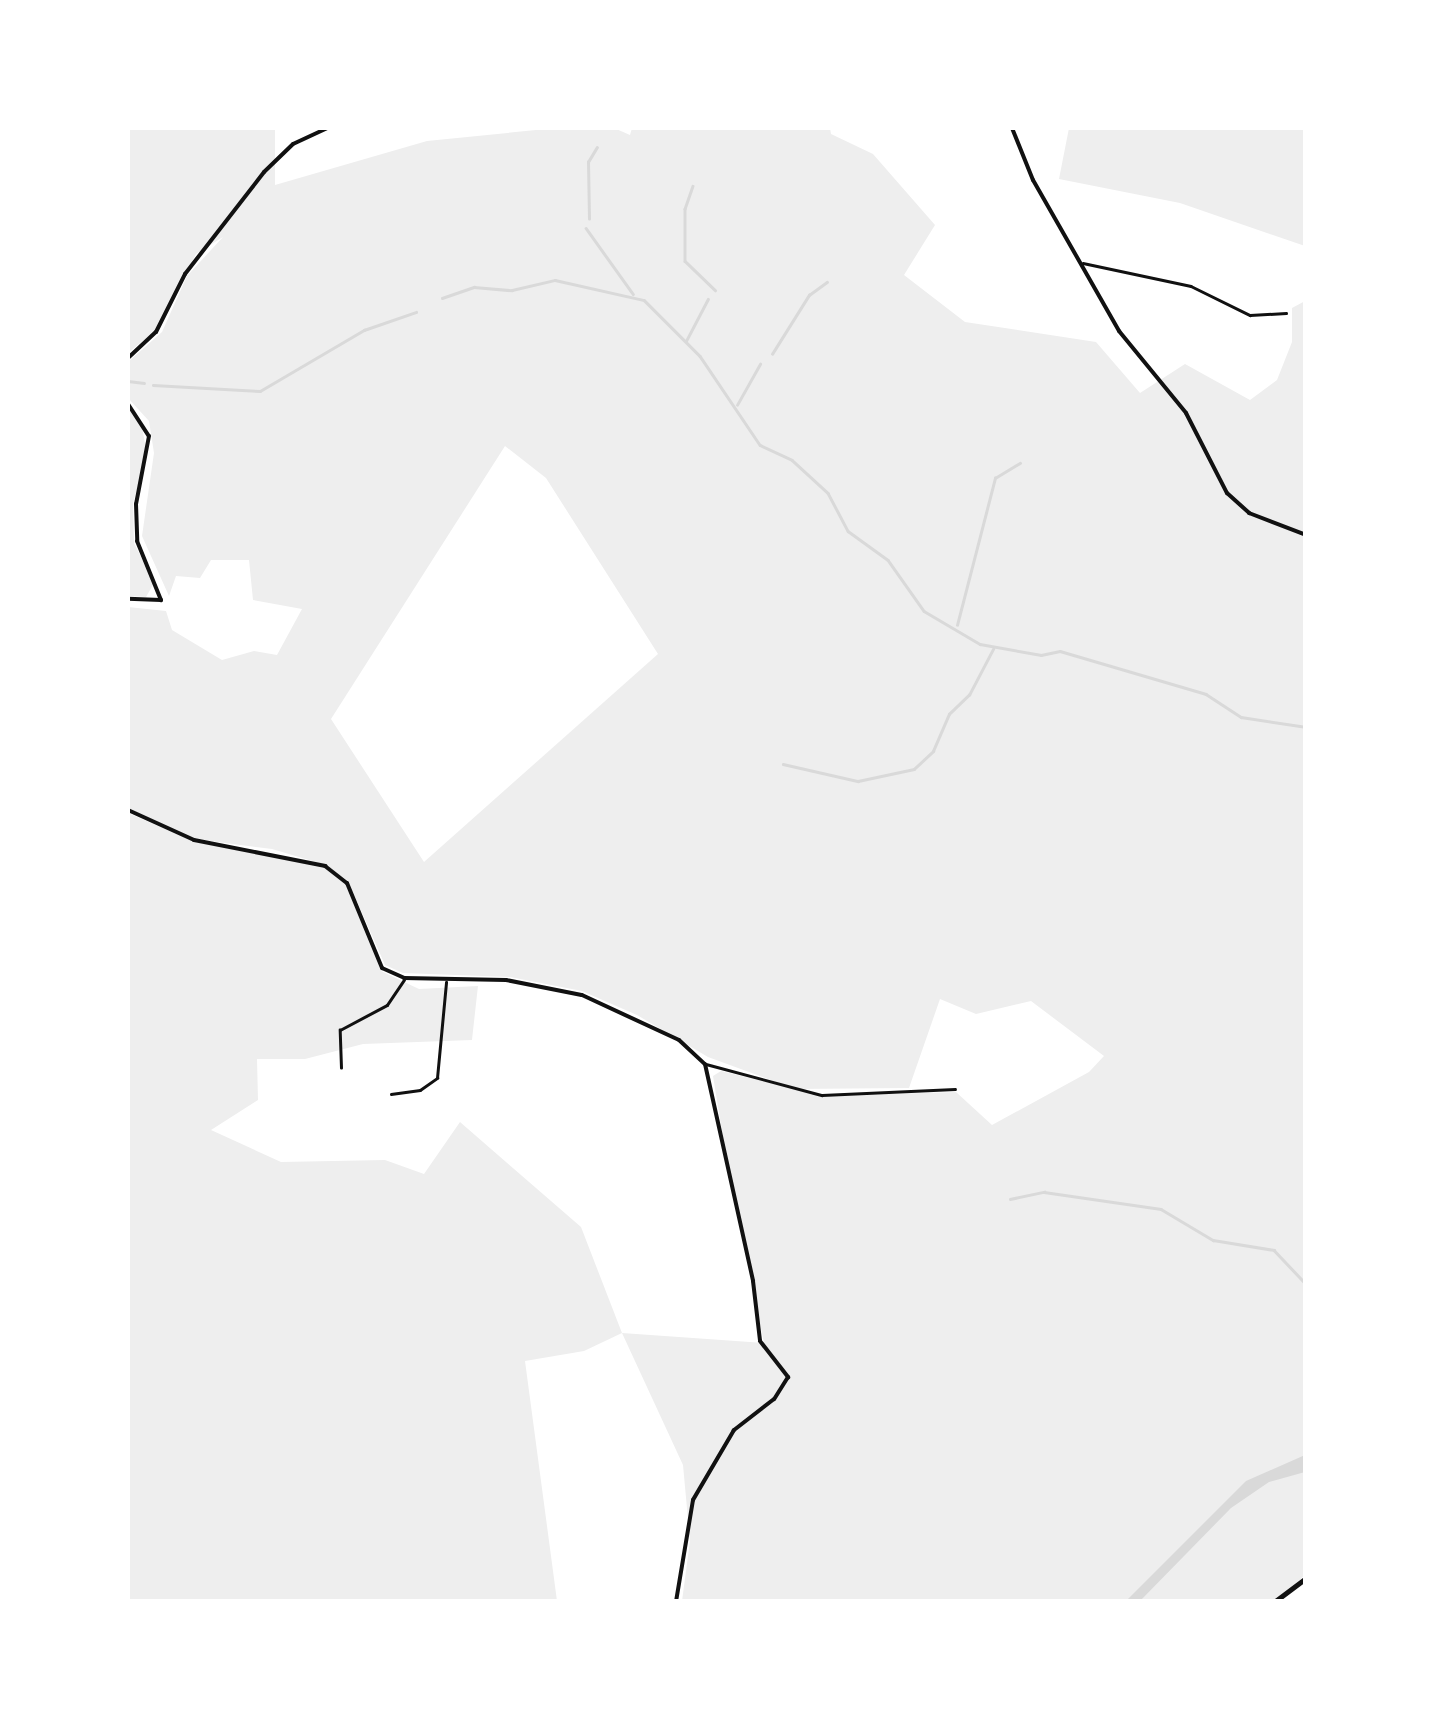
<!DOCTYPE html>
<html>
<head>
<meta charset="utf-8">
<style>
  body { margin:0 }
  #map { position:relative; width:1433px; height:1729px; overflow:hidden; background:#fff; font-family:"Fira Sans",sans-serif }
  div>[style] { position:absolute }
  .green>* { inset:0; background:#eee }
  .water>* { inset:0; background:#d9d9d9 }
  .stream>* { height:2.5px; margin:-1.25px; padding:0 1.25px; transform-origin:1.25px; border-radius:1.25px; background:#d9d9d9 }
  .service>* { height:2.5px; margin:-1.25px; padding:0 1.25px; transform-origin:1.25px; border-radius:1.25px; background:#111 }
  .minor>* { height:4px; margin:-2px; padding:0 2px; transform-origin:2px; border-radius:2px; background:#111 }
  .tertiary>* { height:5px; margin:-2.5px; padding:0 2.5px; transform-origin:2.5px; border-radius:2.5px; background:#111 }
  span { translate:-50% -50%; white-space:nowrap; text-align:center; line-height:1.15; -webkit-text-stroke:9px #fff; paint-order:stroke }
  .frame { position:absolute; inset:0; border:130px solid #fff; pointer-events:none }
</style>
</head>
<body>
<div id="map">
  <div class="green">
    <i style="clip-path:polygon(evenodd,128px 128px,275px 128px,275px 185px,427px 141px,556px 128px,614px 128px,630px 135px,632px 128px,830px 128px,831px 134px,873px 154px,935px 225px,904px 275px,965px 322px,1096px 342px,1140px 393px,1185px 364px,1250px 400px,1277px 380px,1292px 342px,1292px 308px,1305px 301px,1305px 1575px,1276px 1602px,682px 1601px,690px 1541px,683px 1465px,622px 1333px,584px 1351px,525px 1361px,557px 1601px,128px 1601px,128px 813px,195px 842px,324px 867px,345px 883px,381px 971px,419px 989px,478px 986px,472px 1040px,363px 1044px,305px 1059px,257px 1059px,258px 1100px,211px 1130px,281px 1162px,385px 1160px,424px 1174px,460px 1122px,581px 1227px,622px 1333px,764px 1343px,729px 1174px,713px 1076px,721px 1071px,823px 1096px,956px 1092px,992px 1125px,1089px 1072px,1104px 1056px,1031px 1001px,976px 1014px,940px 999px,909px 1088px,795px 1089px,708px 1057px,637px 1015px,582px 991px,510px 977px,403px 973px,385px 965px,348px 881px,326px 865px,272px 849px,195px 839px,128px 808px,128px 607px,166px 611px,172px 630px,222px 660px,254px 651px,277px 655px,302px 609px,253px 600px,249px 560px,211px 560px,200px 578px,176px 576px,169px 596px,142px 536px,154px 453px,149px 421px,128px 398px,128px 362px,162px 332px,187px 276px,223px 237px,196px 254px,155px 331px,128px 353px,128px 128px,505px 446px,546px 478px,658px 654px,424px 862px,331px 719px,505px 446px)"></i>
    <i style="clip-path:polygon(1069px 128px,1305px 128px,1305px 246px,1180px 203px,1059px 179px)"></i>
    <i style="clip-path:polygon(128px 408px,141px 422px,147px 454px,133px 503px,134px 543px,154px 583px,146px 597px,128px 596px)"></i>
  </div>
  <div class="water">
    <i style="clip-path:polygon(1305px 1455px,1305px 1472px,1269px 1482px,1231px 1508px,1140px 1601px,1126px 1601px,1246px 1481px)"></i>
  </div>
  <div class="stream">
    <i style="left:693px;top:186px;width:24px;rotate:109deg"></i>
    <i style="left:685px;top:209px;width:52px;rotate:90deg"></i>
    <i style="left:685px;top:261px;width:42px;rotate:44deg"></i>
    <i style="left:589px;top:219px;width:57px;rotate:-91deg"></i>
    <i style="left:588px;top:162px;width:17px;rotate:-59deg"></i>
    <i style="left:586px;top:228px;width:81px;rotate:54.5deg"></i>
    <i style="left:442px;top:298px;width:34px;rotate:-19deg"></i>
    <i style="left:474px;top:287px;width:38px;rotate:5deg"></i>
    <i style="left:512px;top:290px;width:44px;rotate:-13.1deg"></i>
    <i style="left:555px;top:280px;width:91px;rotate:12.7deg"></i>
    <i style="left:644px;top:300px;width:79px;rotate:45deg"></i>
    <i style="left:700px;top:356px;width:107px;rotate:56deg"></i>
    <i style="left:760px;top:445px;width:35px;rotate:25deg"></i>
    <i style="left:792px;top:460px;width:49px;rotate:42.5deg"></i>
    <i style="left:828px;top:493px;width:43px;rotate:62.2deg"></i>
    <i style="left:848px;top:531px;width:49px;rotate:35.9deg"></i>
    <i style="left:888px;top:560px;width:62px;rotate:54.8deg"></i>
    <i style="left:924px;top:611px;width:65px;rotate:30.5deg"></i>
    <i style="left:980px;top:644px;width:62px;rotate:10.2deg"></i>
    <i style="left:1041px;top:655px;width:19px;rotate:-12deg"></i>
    <i style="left:1060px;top:651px;width:152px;rotate:16.4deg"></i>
    <i style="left:1206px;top:694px;width:42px;rotate:33.3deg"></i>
    <i style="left:1241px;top:717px;width:66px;rotate:8.7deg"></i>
    <i style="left:686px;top:341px;width:47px;rotate:-62.4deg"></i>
    <i style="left:772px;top:354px;width:70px;rotate:-57.9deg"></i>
    <i style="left:809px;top:295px;width:22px;rotate:-36deg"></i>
    <i style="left:128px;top:381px;width:16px;rotate:7deg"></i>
    <i style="left:153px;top:385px;width:107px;rotate:3.2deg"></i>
    <i style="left:260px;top:391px;width:121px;rotate:-30.4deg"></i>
    <i style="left:364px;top:330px;width:55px;rotate:-19.1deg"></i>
    <i style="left:737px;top:405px;width:47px;rotate:-60.7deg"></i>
    <i style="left:957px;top:625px;width:152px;rotate:-75.5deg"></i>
    <i style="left:995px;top:478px;width:29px;rotate:-31deg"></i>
    <i style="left:783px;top:764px;width:77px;rotate:12.8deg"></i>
    <i style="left:858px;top:781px;width:57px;rotate:-12.1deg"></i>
    <i style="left:914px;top:769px;width:26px;rotate:-43deg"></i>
    <i style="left:933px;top:751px;width:40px;rotate:-66.6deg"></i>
    <i style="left:949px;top:714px;width:28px;rotate:-44deg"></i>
    <i style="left:969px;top:695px;width:52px;rotate:-62.4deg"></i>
    <i style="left:1010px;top:1199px;width:35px;rotate:-12deg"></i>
    <i style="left:1044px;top:1192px;width:118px;rotate:8.3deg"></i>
    <i style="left:1161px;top:1209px;width:61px;rotate:30.8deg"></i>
    <i style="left:1213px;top:1240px;width:62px;rotate:9.3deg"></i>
    <i style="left:1274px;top:1250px;width:47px;rotate:46.7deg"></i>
  </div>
  <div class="service">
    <i style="left:1083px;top:263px;width:110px;rotate:12deg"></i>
    <i style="left:1191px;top:286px;width:66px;rotate:26.2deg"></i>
    <i style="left:1250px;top:315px;width:36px;rotate:-3deg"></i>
    <i style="left:706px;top:1064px;width:120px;rotate:15deg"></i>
    <i style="left:822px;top:1095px;width:133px;rotate:-2.6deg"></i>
    <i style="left:341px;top:1068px;width:38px;rotate:-92deg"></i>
    <i style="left:340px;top:1030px;width:53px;rotate:-28deg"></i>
    <i style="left:387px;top:1005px;width:30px;rotate:-56deg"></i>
    <i style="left:391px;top:1094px;width:29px;rotate:-8deg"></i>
    <i style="left:420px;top:1090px;width:21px;rotate:-35deg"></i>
    <i style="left:437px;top:1078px;width:96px;rotate:-84.6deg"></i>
  </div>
  <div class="minor">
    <i style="left:1012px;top:128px;width:56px;rotate:68deg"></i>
    <i style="left:1033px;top:180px;width:174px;rotate:60.3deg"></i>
    <i style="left:1119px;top:331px;width:106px;rotate:50.7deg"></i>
    <i style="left:1186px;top:413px;width:90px;rotate:62.9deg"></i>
    <i style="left:1227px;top:493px;width:30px;rotate:42deg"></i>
    <i style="left:1249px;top:513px;width:61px;rotate:21.1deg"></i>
    <i style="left:128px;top:358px;width:38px;rotate:-43deg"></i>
    <i style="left:156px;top:332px;width:65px;rotate:-63.4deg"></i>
    <i style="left:185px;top:274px;width:129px;rotate:-52.2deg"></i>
    <i style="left:264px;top:172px;width:40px;rotate:-44deg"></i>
    <i style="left:293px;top:144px;width:38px;rotate:-25deg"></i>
    <i style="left:128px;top:404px;width:38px;rotate:57deg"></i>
    <i style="left:149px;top:436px;width:69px;rotate:100.8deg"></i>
    <i style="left:136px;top:504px;width:37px;rotate:88deg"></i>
    <i style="left:137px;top:541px;width:64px;rotate:67.9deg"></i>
    <i style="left:161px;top:600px;width:33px;rotate:-178deg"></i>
    <i style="left:128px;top:810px;width:72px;rotate:24.4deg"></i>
    <i style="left:194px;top:840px;width:134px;rotate:11.2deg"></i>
    <i style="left:325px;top:866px;width:28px;rotate:38deg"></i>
    <i style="left:347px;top:883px;width:92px;rotate:67.6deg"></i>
    <i style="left:382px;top:968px;width:24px;rotate:24deg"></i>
    <i style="left:404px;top:978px;width:102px;rotate:1.1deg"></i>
    <i style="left:506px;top:980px;width:77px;rotate:11.2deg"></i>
    <i style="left:582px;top:995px;width:107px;rotate:24.9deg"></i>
    <i style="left:679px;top:1040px;width:35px;rotate:43deg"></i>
    <i style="left:705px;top:1064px;width:222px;rotate:77.5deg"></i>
    <i style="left:753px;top:1281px;width:60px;rotate:83.3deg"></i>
    <i style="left:760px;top:1341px;width:46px;rotate:52.1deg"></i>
    <i style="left:788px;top:1377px;width:26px;rotate:122deg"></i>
    <i style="left:774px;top:1399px;width:51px;rotate:142.2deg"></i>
    <i style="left:734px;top:1430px;width:81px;rotate:120.4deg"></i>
    <i style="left:693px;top:1500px;width:103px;rotate:99.5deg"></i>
  </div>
  <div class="tertiary">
    <i style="left:1274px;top:1602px;width:40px;rotate:-37deg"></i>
  </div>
  <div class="frame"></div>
</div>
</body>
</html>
